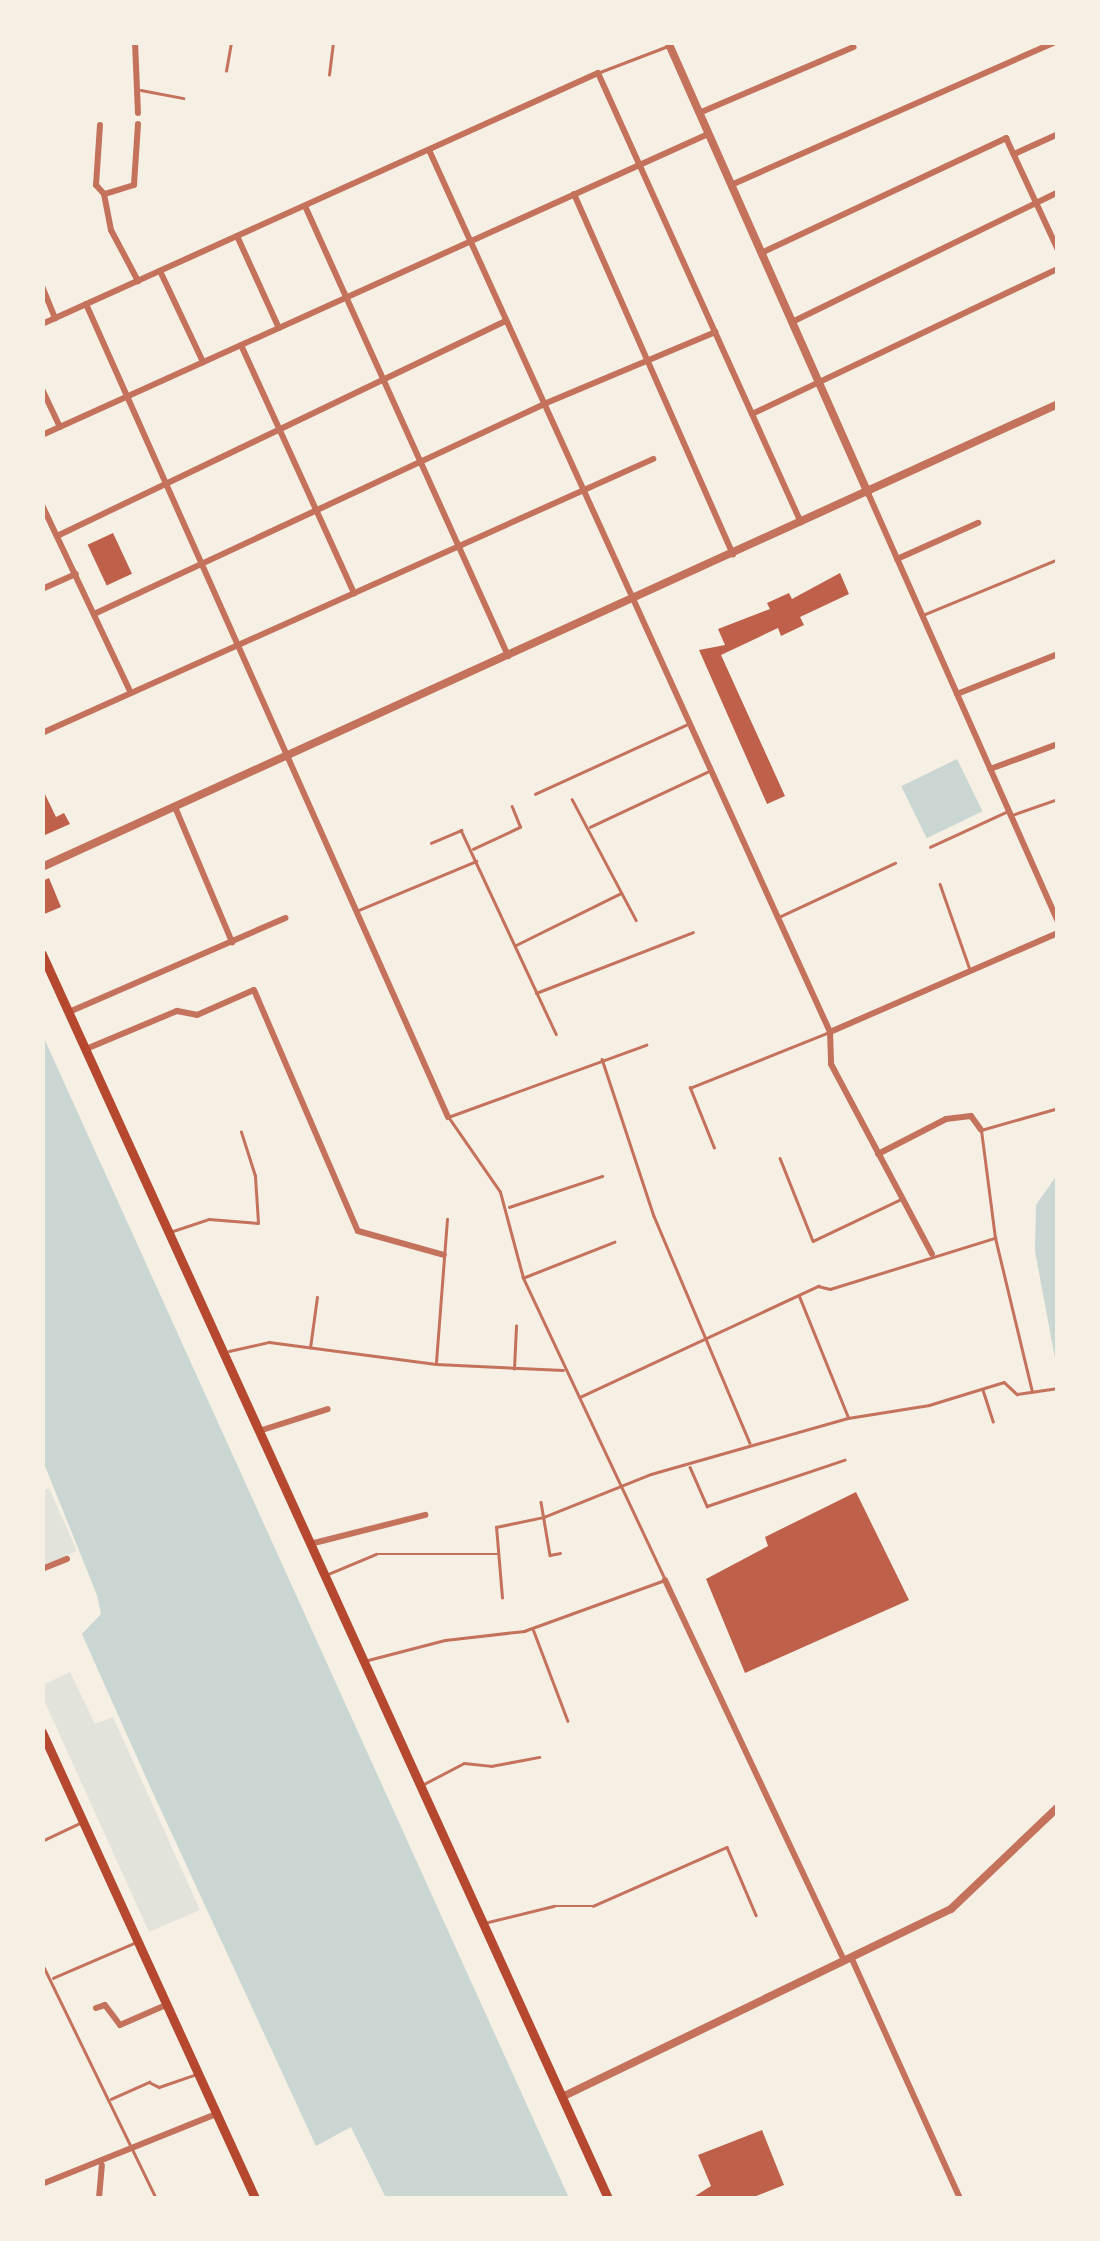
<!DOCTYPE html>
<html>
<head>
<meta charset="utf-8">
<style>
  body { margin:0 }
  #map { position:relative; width:1100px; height:2241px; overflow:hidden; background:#f6efe4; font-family:Overpass,sans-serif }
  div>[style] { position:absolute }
  .green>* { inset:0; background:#e2e4dc }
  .water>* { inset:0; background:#c9d6d2; transform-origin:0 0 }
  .building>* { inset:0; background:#bf614a; transform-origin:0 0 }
  .service>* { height:2.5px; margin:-1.25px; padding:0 1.25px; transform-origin:1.25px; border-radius:1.25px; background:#c5725c }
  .minor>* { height:6px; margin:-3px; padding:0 3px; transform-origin:3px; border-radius:3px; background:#c5725c }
  .tertiary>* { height:8px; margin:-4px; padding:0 4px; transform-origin:4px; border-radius:4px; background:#c5725c }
  .secondary>* { height:9px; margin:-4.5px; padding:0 4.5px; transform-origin:4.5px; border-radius:4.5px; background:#b5482f }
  span { translate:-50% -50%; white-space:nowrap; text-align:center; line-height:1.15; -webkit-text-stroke:9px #f6efe4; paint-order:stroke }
  .frame { position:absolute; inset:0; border:45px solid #f6efe4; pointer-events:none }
</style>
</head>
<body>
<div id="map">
  <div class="green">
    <i style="clip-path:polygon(49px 1488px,77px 1551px,43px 1566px,43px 1491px)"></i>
    <i style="clip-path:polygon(70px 1672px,95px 1724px,113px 1717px,200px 1910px,149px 1932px,43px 1698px,43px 1685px)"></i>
  </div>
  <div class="water">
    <i style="left:957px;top:759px;width:58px;height:62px;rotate:64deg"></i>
    <i style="clip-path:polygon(43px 1036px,569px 2198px,386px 2198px,351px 2127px,316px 2146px,148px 1782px,82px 1634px,101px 1614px,97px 1595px,43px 1461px)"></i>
    <i style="clip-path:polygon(1057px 1175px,1057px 1369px,1035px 1251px,1036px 1205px)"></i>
  </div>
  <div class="building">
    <i style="left:113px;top:533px;width:45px;height:28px;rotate:65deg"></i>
    <i style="clip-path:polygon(840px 573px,849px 594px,800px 617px,804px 625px,781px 636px,778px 628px,721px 655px,785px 796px,767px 804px,699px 650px,725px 645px,718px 629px,770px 609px,767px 603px,789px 593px,792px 599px)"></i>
    <i style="clip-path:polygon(42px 788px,56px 817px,64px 813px,70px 824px,45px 835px)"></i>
    <i style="clip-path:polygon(49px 878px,61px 907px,42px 915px,42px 881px)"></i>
    <i style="clip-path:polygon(856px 1492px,909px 1600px,745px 1673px,706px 1579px,768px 1546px,765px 1537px)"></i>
    <i style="clip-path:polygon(762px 2130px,784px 2185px,751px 2198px,692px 2198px,711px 2186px,698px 2155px)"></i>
  </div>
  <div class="service">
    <i style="left:367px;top:42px;width:8px"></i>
    <i style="left:226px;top:71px;width:29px;rotate:-80deg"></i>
    <i style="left:600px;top:72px;width:73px;rotate:-20.9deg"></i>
    <i style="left:329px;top:75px;width:33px;rotate:-83deg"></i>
    <i style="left:141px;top:90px;width:43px;rotate:10.8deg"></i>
    <i style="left:923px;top:615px;width:146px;rotate:-22.5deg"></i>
    <i style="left:535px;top:794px;width:168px;rotate:-24.6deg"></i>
    <i style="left:572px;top:799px;width:137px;rotate:62.1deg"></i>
    <i style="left:1012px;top:815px;width:49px;rotate:-19.2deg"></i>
    <i style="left:590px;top:827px;width:132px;rotate:-25.2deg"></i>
    <i style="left:431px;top:843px;width:33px;rotate:-23deg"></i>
    <i style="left:461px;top:830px;width:225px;rotate:65deg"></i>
    <i style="left:930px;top:847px;width:84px;rotate:-24.7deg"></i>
    <i style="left:473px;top:849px;width:52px;rotate:-25.1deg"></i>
    <i style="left:520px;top:827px;width:22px;rotate:-112deg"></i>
    <i style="left:940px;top:884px;width:88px;rotate:70.7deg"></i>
    <i style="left:359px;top:910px;width:127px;rotate:-22.7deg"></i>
    <i style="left:779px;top:917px;width:128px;rotate:-25deg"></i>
    <i style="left:516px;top:945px;width:117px;rotate:-26.3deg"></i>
    <i style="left:536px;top:993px;width:168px;rotate:-21.2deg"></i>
    <i style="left:602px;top:1059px;width:165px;rotate:71.7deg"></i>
    <i style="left:654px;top:1216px;width:246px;rotate:67.1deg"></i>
    <i style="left:714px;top:1148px;width:65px;rotate:-111.8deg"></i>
    <i style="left:690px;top:1088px;width:148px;rotate:-21.9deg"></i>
    <i style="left:780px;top:1158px;width:89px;rotate:68.3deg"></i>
    <i style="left:813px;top:1241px;width:98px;rotate:-25.5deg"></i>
    <i style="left:509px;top:1207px;width:98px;rotate:-18.4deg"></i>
    <i style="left:170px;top:1232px;width:41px;rotate:-18.4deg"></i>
    <i style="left:209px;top:1219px;width:49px;rotate:4.7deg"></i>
    <i style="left:258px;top:1223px;width:47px;rotate:-93.7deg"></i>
    <i style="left:255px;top:1176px;width:46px;rotate:-107.7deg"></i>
    <i style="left:525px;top:1277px;width:96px;rotate:-21.5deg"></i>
    <i style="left:799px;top:1295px;width:131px;rotate:68deg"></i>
    <i style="left:310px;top:1348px;width:51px;rotate:-82.2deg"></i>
    <i style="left:229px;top:1351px;width:41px;rotate:-12.7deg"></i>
    <i style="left:269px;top:1342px;width:168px;rotate:7.5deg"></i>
    <i style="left:436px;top:1364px;width:127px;rotate:2.7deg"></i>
    <i style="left:436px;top:1362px;width:143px;rotate:-85.6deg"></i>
    <i style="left:514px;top:1369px;width:43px;rotate:-87.3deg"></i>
    <i style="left:983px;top:1390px;width:33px;rotate:72deg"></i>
    <i style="left:1032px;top:1392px;width:158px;rotate:-103.5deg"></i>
    <i style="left:995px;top:1238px;width:109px;rotate:-97.4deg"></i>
    <i style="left:981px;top:1130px;width:80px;rotate:-15.9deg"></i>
    <i style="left:580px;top:1397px;width:263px;rotate:-25deg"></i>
    <i style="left:818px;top:1286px;width:12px;rotate:14deg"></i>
    <i style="left:830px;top:1289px;width:173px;rotate:-17.2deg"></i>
    <i style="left:690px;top:1467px;width:43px;rotate:66.4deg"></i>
    <i style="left:707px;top:1506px;width:145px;rotate:-18.6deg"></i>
    <i style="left:541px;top:1502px;width:54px;rotate:80.4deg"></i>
    <i style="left:550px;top:1555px;width:10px;rotate:-11deg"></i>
    <i style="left:326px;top:1575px;width:54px;rotate:-22.8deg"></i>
    <i style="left:376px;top:1554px;width:123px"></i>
    <i style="left:502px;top:1598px;width:71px;rotate:-94.8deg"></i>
    <i style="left:496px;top:1527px;width:49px;rotate:-11.8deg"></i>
    <i style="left:544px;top:1517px;width:115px;rotate:-21.9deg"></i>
    <i style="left:651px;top:1474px;width:205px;rotate:-15.9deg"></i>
    <i style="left:848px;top:1418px;width:82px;rotate:-9.1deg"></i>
    <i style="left:929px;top:1405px;width:78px;rotate:-17deg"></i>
    <i style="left:1004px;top:1382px;width:18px;rotate:43deg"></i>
    <i style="left:1017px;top:1394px;width:41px;rotate:-8.3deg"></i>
    <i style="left:533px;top:1629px;width:98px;rotate:69.2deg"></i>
    <i style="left:368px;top:1660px;width:80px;rotate:-14.6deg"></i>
    <i style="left:445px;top:1640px;width:80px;rotate:-6.5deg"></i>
    <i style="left:524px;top:1631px;width:150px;rotate:-19.9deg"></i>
    <i style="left:665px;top:1580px;width:334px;rotate:-115.2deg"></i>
    <i style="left:523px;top:1278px;width:89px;rotate:-105deg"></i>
    <i style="left:500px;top:1192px;width:91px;rotate:-124.7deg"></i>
    <i style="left:448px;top:1117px;width:211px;rotate:-20deg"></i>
    <i style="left:422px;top:1785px;width:47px;rotate:-27.6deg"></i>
    <i style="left:464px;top:1763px;width:27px;rotate:6deg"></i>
    <i style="left:491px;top:1766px;width:49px;rotate:-10.6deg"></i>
    <i style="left:42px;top:1841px;width:44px;rotate:-25.4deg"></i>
    <i style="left:484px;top:1923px;width:72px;rotate:-13.7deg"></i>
    <i style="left:554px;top:1906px;width:39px"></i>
    <i style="left:593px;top:1906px;width:146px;rotate:-23.8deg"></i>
    <i style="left:727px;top:1847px;width:74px;rotate:66.9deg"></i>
    <i style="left:42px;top:1963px;width:261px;rotate:64.1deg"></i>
    <i style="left:53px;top:1978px;width:90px;rotate:-23.4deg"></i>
    <i style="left:111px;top:2099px;width:42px;rotate:-24.1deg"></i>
    <i style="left:149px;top:2082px;width:11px;rotate:27deg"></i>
    <i style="left:159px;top:2087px;width:39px;rotate:-19deg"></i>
  </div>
  <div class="minor">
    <i style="left:135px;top:42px;width:71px;rotate:87.6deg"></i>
    <i style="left:699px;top:113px;width:168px;rotate:-23.1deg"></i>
    <i style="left:138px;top:124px;width:61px;rotate:93.8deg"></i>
    <i style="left:134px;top:185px;width:31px;rotate:163deg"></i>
    <i style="left:104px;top:194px;width:37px;rotate:79deg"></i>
    <i style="left:111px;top:230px;width:58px;rotate:62.1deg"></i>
    <i style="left:100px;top:125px;width:60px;rotate:93.8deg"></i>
    <i style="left:96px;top:185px;width:12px;rotate:48deg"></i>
    <i style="left:429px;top:150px;width:969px;rotate:65.55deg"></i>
    <i style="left:830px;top:1032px;width:32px;rotate:88deg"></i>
    <i style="left:831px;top:1064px;width:215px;rotate:62deg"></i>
    <i style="left:1014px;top:154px;width:48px;rotate:-24.4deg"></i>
    <i style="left:731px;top:185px;width:354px;rotate:-23.8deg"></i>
    <i style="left:574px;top:194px;width:394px;rotate:66.2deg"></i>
    <i style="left:305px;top:206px;width:494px;rotate:65.7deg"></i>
    <i style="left:237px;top:236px;width:101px;rotate:65.5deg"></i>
    <i style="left:761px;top:253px;width:271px;rotate:-25.1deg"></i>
    <i style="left:1006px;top:138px;width:123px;rotate:65.1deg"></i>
    <i style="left:160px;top:271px;width:101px;rotate:64.7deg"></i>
    <i style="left:42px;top:286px;width:35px;rotate:68deg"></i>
    <i style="left:86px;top:304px;width:890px;rotate:66deg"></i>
    <i style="left:792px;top:322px;width:296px;rotate:-26deg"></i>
    <i style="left:42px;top:324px;width:610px;rotate:-24.3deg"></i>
    <i style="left:598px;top:73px;width:493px;rotate:65.7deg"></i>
    <i style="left:241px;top:345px;width:273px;rotate:65.5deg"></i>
    <i style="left:42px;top:389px;width:42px;rotate:64.7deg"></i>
    <i style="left:752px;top:414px;width:339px;rotate:-25.4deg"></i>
    <i style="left:42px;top:435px;width:731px;rotate:-24.32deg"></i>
    <i style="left:868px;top:493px;width:468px;rotate:66.1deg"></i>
    <i style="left:42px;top:505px;width:208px;rotate:64.7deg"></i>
    <i style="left:57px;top:536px;width:498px;rotate:-25.6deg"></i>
    <i style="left:897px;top:559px;width:89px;rotate:-24deg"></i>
    <i style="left:42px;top:589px;width:37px;rotate:-24deg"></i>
    <i style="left:94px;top:614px;width:497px;rotate:-25deg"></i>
    <i style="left:544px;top:404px;width:186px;rotate:-22.8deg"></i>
    <i style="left:957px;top:694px;width:109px;rotate:-21.6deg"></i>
    <i style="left:42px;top:733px;width:670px;rotate:-24.15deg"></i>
    <i style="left:990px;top:769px;width:72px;rotate:-20.2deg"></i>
    <i style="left:175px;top:807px;width:147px;rotate:67.1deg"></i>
    <i style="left:69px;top:1012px;width:236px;rotate:-23.5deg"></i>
    <i style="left:830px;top:1032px;width:249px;rotate:-23.5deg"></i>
    <i style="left:86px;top:1049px;width:99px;rotate:-22.7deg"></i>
    <i style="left:177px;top:1011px;width:20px;rotate:11deg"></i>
    <i style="left:197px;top:1015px;width:62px;rotate:-23.7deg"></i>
    <i style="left:254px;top:990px;width:262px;rotate:66.7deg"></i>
    <i style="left:358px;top:1231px;width:89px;rotate:15.6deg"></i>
    <i style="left:878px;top:1154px;width:76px;rotate:-27.2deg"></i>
    <i style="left:946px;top:1119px;width:25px;rotate:-7deg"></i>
    <i style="left:971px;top:1116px;width:17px;rotate:54deg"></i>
    <i style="left:259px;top:1431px;width:72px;rotate:-17.7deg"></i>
    <i style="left:310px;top:1544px;width:119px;rotate:-14.2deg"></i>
    <i style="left:42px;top:1569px;width:27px;rotate:-22deg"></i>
    <i style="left:665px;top:1580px;width:420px;rotate:64.8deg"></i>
    <i style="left:851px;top:1957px;width:265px;rotate:65.7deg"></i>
    <i style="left:96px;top:2008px;width:9px;rotate:-18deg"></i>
    <i style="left:105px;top:2005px;width:25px;rotate:53deg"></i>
    <i style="left:120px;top:2025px;width:50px;rotate:-23.5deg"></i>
    <i style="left:42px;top:2184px;width:188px;rotate:-21.9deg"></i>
    <i style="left:99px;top:2198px;width:33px;rotate:-85deg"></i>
  </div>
  <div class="tertiary">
    <i style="left:668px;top:42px;width:493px;rotate:66.1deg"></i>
    <i style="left:42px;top:867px;width:1117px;rotate:-24.5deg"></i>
    <i style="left:562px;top:2097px;width:432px;rotate:-25.8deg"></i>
    <i style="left:951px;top:1909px;width:148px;rotate:-43.6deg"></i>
  </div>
  <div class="secondary">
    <i style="left:42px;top:954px;width:1367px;rotate:65.54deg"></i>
    <i style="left:42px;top:1732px;width:512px;rotate:65.44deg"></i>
  </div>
  <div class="frame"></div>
</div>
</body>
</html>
